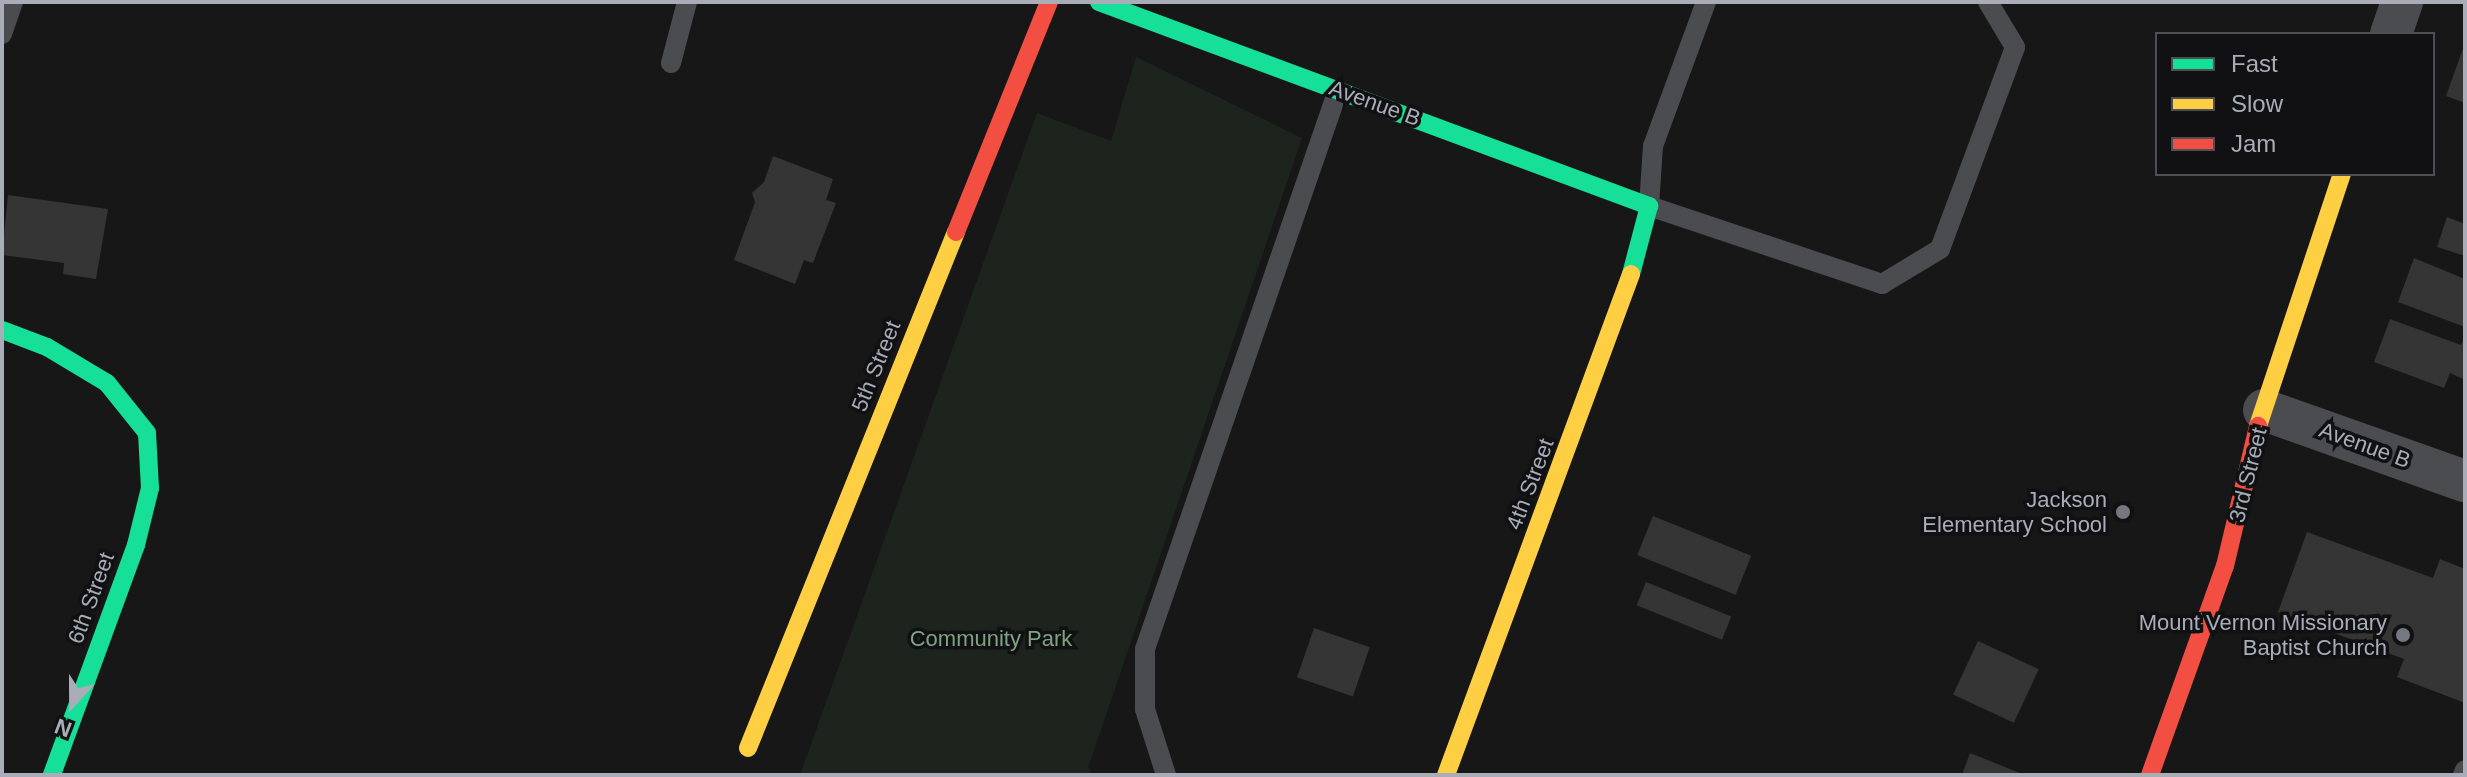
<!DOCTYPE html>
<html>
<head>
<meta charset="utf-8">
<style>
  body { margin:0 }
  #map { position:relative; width:2467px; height:777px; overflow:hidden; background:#171717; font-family:Arial,sans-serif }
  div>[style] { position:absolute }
  .green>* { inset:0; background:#1d241e }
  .building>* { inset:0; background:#353536; transform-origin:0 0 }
  .lane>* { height:20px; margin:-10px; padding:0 10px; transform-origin:10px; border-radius:10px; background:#4b4c50 }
  .street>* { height:42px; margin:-21px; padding:0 21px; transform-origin:21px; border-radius:21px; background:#4b4c50 }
  .fast>* { height:18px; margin:-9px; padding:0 9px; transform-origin:9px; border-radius:9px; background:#16e098 }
  .slow>* { height:18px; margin:-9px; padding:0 9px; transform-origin:9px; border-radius:9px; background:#ffcf43 }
  .jam>* { height:18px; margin:-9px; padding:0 9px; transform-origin:9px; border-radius:9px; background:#f24e42 }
  .dots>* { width:22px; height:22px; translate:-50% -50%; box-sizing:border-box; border:4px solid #111113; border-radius:50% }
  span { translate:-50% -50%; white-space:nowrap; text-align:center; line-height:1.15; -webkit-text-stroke:7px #111113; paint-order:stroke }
  .street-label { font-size:22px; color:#a8adb8 }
  .poi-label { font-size:22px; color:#a8adb8 }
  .right { translate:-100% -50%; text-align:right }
  .park-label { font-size:22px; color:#7fa381 }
  .frame { position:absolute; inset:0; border:4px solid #a8adb8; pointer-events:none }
  .legend { position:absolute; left:2155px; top:32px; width:280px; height:144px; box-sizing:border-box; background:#111113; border:2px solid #4d4f55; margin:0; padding:10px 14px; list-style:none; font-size:24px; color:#a8adb8 }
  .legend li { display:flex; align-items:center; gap:16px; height:40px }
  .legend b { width:40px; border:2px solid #4d4f55 }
  .north { position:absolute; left:32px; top:665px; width:80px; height:80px; -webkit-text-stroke:6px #111113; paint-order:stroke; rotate:201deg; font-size:22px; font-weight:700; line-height:32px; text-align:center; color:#a8adb8 }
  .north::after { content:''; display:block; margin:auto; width:28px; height:36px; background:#a8adb8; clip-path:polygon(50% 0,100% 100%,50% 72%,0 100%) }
</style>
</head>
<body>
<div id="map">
  <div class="green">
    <i style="clip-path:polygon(1136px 57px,1302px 138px,1088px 768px,1092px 775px,800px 775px,1037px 113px,1111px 141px)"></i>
  </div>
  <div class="building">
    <i style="clip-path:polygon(2465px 43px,2465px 103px,2446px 96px)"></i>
    <i style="clip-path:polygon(773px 156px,833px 179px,826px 200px,836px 203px,813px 263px,804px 260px,795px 284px,734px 260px,755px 202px,752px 193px,764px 182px)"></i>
    <i style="clip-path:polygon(8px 195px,108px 209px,96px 279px,63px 274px,64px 263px,2px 255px)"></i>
    <i style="clip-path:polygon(2447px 217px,2465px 224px,2465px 256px,2437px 247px)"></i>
    <i style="clip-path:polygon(2414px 258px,2465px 279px,2465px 327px,2398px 302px)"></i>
    <i style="clip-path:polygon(2390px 319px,2461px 345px,2465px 337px,2463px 379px,2450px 373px,2444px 388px,2374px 362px)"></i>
    <i style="left:1653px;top:516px;width:106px;height:42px;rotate:22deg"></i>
    <i style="clip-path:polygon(2307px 532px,2433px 578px,2440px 559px,2465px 569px,2465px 703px,2397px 677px,2404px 659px,2278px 612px)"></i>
    <i style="left:1646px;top:582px;width:92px;height:25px;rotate:22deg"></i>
    <i style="left:1314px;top:628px;width:59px;height:52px;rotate:19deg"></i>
    <i style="left:1978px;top:641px;width:67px;height:59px;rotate:25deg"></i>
    <i style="clip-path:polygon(1970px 753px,2025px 775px,1962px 775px)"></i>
  </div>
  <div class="lane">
    <i style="left:1706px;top:2px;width:153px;rotate:110.2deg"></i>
    <i style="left:1653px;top:146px;width:60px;rotate:93.8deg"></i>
    <i style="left:1649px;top:206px;width:246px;rotate:18.5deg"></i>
    <i style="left:1882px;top:284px;width:68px;rotate:-31.1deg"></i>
    <i style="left:1940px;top:249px;width:215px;rotate:-69.6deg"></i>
    <i style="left:2015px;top:47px;width:52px;rotate:-121deg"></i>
    <i style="left:2px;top:34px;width:34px;rotate:-71deg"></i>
    <i style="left:671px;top:63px;width:63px;rotate:-75.3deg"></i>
    <i style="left:1166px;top:775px;width:69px;rotate:-107.7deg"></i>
    <i style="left:1145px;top:709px;width:60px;rotate:-90deg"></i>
    <i style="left:1145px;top:649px;width:591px;rotate:-70.95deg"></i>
    <i style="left:2463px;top:775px;width:5px;rotate:-68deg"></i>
  </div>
  <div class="street">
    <i style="left:2391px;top:34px;width:34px;rotate:-71deg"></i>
    <i style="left:2264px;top:410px;width:213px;rotate:19.5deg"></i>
  </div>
  <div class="fast">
    <i style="left:1099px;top:2px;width:587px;rotate:20.35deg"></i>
    <i style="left:1649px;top:206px;width:70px;rotate:104.8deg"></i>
    <i style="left:2px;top:330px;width:48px;rotate:20.7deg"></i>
    <i style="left:47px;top:347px;width:70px;rotate:31deg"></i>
    <i style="left:107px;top:383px;width:64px;rotate:51.3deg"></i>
    <i style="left:147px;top:433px;width:55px;rotate:86.9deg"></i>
    <i style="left:150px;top:488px;width:59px;rotate:103.8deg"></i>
    <i style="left:136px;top:545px;width:245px;rotate:110.1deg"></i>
  </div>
  <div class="slow">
    <i style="left:2258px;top:426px;width:266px;rotate:-71.6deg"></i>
    <i style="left:748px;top:748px;width:556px;rotate:-68.05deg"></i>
    <i style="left:1446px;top:775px;width:534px;rotate:-69.73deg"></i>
  </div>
  <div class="jam">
    <i style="left:956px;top:232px;width:248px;rotate:-68deg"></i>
    <i style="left:2150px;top:775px;width:222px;rotate:-70.3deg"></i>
    <i style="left:2225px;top:566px;width:144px;rotate:-76.7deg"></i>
  </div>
  <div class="dots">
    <i style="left:2123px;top:512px;background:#757880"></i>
    <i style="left:2403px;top:635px;background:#757880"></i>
  </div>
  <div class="street-label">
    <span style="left:1375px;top:103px;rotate:20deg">Avenue B</span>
    <span style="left:876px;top:366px;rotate:-68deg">5th Street</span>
    <span style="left:2365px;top:445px;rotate:20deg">Avenue B</span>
    <span style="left:2248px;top:475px;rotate:-76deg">3rd Street</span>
    <span style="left:1530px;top:484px;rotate:-69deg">4th Street</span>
    <span style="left:91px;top:598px;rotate:-70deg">6th Street</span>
  </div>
  <div class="poi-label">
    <span class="right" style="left:2107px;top:512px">Jackson<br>Elementary School</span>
    <span class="right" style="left:2387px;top:635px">Mount Vernon Missionary<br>Baptist Church</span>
  </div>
  <div class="park-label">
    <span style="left:991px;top:639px">Community Park</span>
  </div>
  <div class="frame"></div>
  <ul class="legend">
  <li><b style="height:10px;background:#16e098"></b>Fast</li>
  <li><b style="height:10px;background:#ffcf43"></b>Slow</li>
  <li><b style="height:10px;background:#f24e42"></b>Jam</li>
  </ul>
  <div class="north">N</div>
</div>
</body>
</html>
